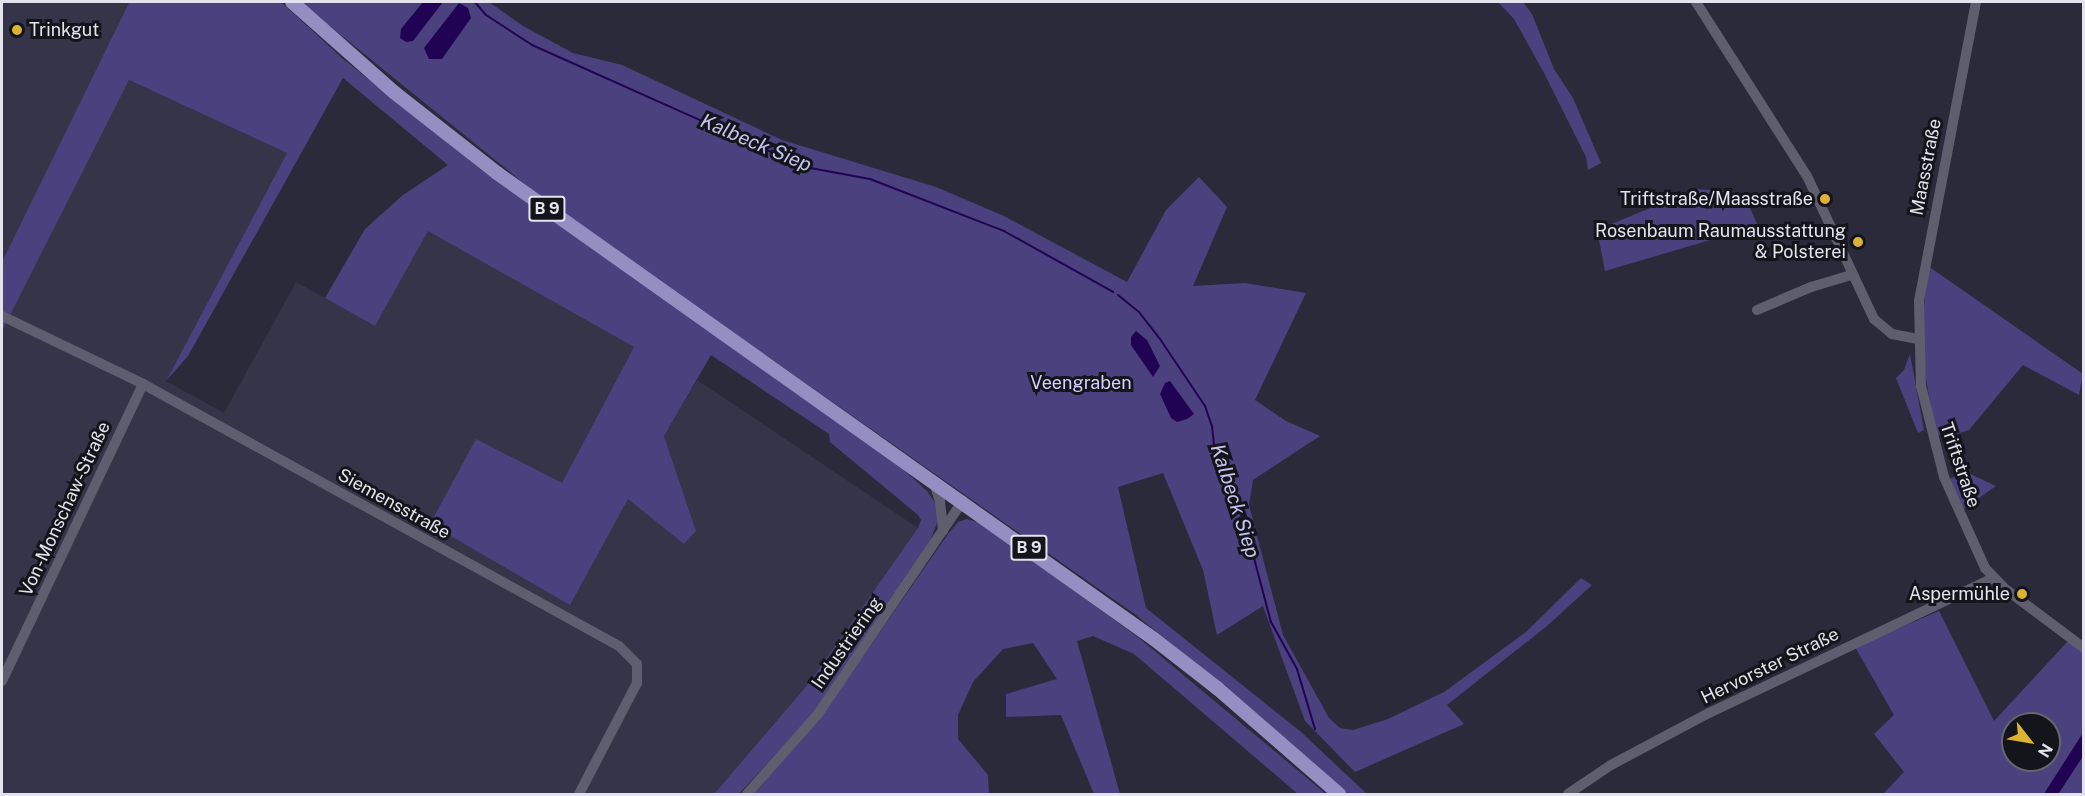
<!DOCTYPE html>
<html>
<head>
<meta charset="utf-8">
<style>
  body { margin:0 }
  #map { position:relative; width:2085px; height:796px; overflow:hidden; background:#2b2a3a; font-family:"Public Sans",sans-serif }
  div>[style] { position:absolute }
  .built>* { inset:0; background:#363449 }
  .green>* { inset:0; background:#4b417e }
  .water>* { inset:0; background:#200453 }
  .stream>* { height:2px; margin:-1px; padding:0 1px; transform-origin:1px; border-radius:1px; background:#200453 }
  .minor>* { height:10px; margin:-5px; padding:0 5px; transform-origin:5px; border-radius:5px; background:#5f5e6f }
  .major>* { height:14px; margin:-7px; padding:0 7px; transform-origin:7px; border-radius:7px; background:#948ec3 }
  .dots>* { width:16px; height:16px; translate:-50% -50%; box-sizing:border-box; border:3px solid #14141b; border-radius:50% }
  span { translate:-50% -50%; white-space:nowrap; text-align:center; line-height:1.15; -webkit-text-stroke:6px #14141b; paint-order:stroke }
  .shield-label span { padding:2px 4px; background:#14141b; border:2px solid; border-radius:4px; -webkit-text-stroke-width:0 }
  .shield-label { font-size:16px; color:#e3e2ed; font-weight:700 }
  .poi-label { font-size:18px; color:#e3e2ed }
  .left { translate:0 -50%; text-align:left }
  .right { translate:-100% -50%; text-align:right }
  .street-label { font-size:18px; color:#e3e2ed }
  .park-label { font-size:18px; color:#d5d1fe }
  .water-label { font-size:20px; color:#c6c2ef; font-style:italic }
  .frame { position:absolute; inset:0; border:3px solid #e3e2ed; pointer-events:none }
  .north { position:absolute; left:2001px; top:712px; width:60px; height:60px; box-sizing:border-box; background:#14141b; border:2px solid #67666f; border-radius:50%; rotate:121deg; font-size:16px; font-weight:700; line-height:24px; text-align:center; color:#e3e2ed }
  .north::after { content:''; display:block; margin:auto; width:21px; height:27px; background:#dcb233; clip-path:polygon(50% 0,100% 100%,50% 72%,0 100%) }
</style>
</head>
<body>
<div id="map">
  <div class="built">
    <i style="clip-path:polygon(2px 2px,129px 3px,129px 80px,287px 153px,166px 381px,224px 413px,296px 282px,375px 326px,427px 230px,634px 347px,562px 484px,476px 440px,430px 524px,628px 499px,696px 531px,664px 436px,697px 380px,918px 528px,809px 683px,714px 794px,2px 794px)"></i>
  </div>
  <div class="green">
    <i style="clip-path:polygon(126px 2px,281px 2px,342px 58px,480px 169px,893px 460px,927px 491px,939px 508px,939px 518px,930px 541px,812px 715px,739px 794px,714px 794px,809px 683px,918px 528px,921px 520px,918px 515px,830px 442px,829px 434px,711px 355px,664px 436px,696px 531px,684px 544px,628px 499px,570px 605px,430px 524px,476px 439px,562px 483px,634px 347px,428px 231px,375px 326px,325px 298px,365px 229px,403px 195px,448px 165px,343px 78px,188px 356px,166px 381px,287px 153px,129px 80px,2px 331px,2px 262px,129px 3px)"></i>
    <i style="clip-path:polygon(300px 2px,489px 2px,523px 26px,573px 53px,622px 65px,782px 140px,936px 187px,1004px 216px,1127px 282px,1166px 210px,1199px 177px,1227px 207px,1193px 286px,1245px 283px,1306px 293px,1255px 400px,1286px 421px,1320px 436px,1253px 480px,1249px 505px,1283px 635px,1329px 718px,1340px 728px,1353px 730px,1388px 719px,1444px 692px,1526px 632px,1581px 578px,1592px 585px,1547px 626px,1447px 705px,1464px 724px,1355px 772px,1305px 721px,1263px 606px,1217px 635px,1203px 570px,1163px 473px,1118px 487px,1146px 608px,1301px 732px,1367px 794px,1348px 794px,1255px 712px,1136px 615px,542px 198px)"></i>
    <i style="clip-path:polygon(1498px 2px,1523px 2px,1532px 14px,1554px 69px,1573px 98px,1601px 163px,1588px 170px,1586px 157px,1544px 73px,1514px 19px)"></i>
    <i style="clip-path:polygon(1696px 189px,1735px 192px,1747px 201px,1758px 226px,1605px 271px,1597px 230px)"></i>
    <i style="clip-path:polygon(1928px 266px,2083px 374px,2079px 395px,2023px 365px,1969px 430px,1947px 437px,1936px 434px,1925px 374px,1923px 316px)"></i>
    <i style="clip-path:polygon(1910px 354px,1924px 430px,1918px 433px,1896px 378px,1904px 370px)"></i>
    <i style="clip-path:polygon(1964px 471px,1996px 486px,1962px 510px,1950px 479px)"></i>
    <i style="clip-path:polygon(967px 519px,981px 523px,1139px 638px,1326px 794px,1298px 794px,1134px 654px,1093px 636px,1077px 641px,1120px 794px,1094px 794px,1061px 715px,1006px 717px,1006px 694px,1057px 679px,1033px 643px,1003px 649px,973px 682px,958px 715px,958px 739px,988px 775px,989px 794px,754px 794px,823px 714px,948px 534px,958px 522px)"></i>
    <i style="clip-path:polygon(evenodd,1939px 611px,1994px 721px,2068px 641px,2083px 653px,2083px 733px,2044px 794px,1883px 794px,1904px 772px,1874px 734px,1894px 715px,1855px 647px,1939px 611px,2013px 724px,2049px 724px,2049px 760px,2013px 760px,2013px 724px)"></i>
    <i style="clip-path:polygon(2083px 756px,2083px 794px,2058px 794px,2061px 790px)"></i>
  </div>
  <div class="water">
    <i style="clip-path:polygon(423px 2px,443px 2px,413px 41px,406px 42px,400px 38px,401px 29px)"></i>
    <i style="clip-path:polygon(459px 3px,468px 8px,471px 18px,442px 59px,429px 59px,424px 48px)"></i>
    <i style="clip-path:polygon(1136px 331px,1147px 340px,1160px 366px,1153px 377px,1131px 345px,1131px 337px)"></i>
    <i style="clip-path:polygon(1170px 381px,1194px 414px,1187px 419px,1177px 422px,1171px 418px,1160px 394px,1165px 383px)"></i>
    <i style="clip-path:polygon(2083px 733px,2083px 756px,2058px 794px,2044px 794px)"></i>
  </div>
  <div class="stream">
    <i style="left:475px;top:2px;width:17px;rotate:50deg"></i>
    <i style="left:486px;top:15px;width:55px;rotate:33.1deg"></i>
    <i style="left:532px;top:45px;width:299px;rotate:24.1deg"></i>
    <i style="left:805px;top:167px;width:66px;rotate:10.5deg"></i>
    <i style="left:870px;top:179px;width:144px;rotate:21.2deg"></i>
    <i style="left:1004px;top:231px;width:125px;rotate:29.2deg"></i>
    <i style="left:1118px;top:295px;width:27px;rotate:39deg"></i>
    <i style="left:1139px;top:312px;width:34px;rotate:52deg"></i>
    <i style="left:1160px;top:339px;width:81px;rotate:56.1deg"></i>
    <i style="left:1205px;top:406px;width:21px;rotate:71deg"></i>
    <i style="left:1212px;top:426px;width:30px;rotate:84deg"></i>
    <i style="left:1215px;top:456px;width:16px;rotate:47deg"></i>
    <i style="left:1226px;top:468px;width:75px;rotate:72.1deg"></i>
    <i style="left:1249px;top:539px;width:86px;rotate:75.2deg"></i>
    <i style="left:1271px;top:622px;width:54px;rotate:61deg"></i>
    <i style="left:1297px;top:669px;width:63px;rotate:73.3deg"></i>
  </div>
  <div class="minor">
    <i style="left:1696px;top:2px;width:206px;rotate:57.5deg"></i>
    <i style="left:1807px;top:176px;width:158px;rotate:64.9deg"></i>
    <i style="left:1874px;top:319px;width:23px;rotate:40deg"></i>
    <i style="left:1892px;top:334px;width:25px;rotate:11deg"></i>
    <i style="left:1976px;top:2px;width:304px;rotate:100.8deg"></i>
    <i style="left:1919px;top:301px;width:85px;rotate:88.7deg"></i>
    <i style="left:1921px;top:386px;width:94px;rotate:75.8deg"></i>
    <i style="left:1944px;top:477px;width:100px;rotate:65.7deg"></i>
    <i style="left:1985px;top:568px;width:28px;rotate:46deg"></i>
    <i style="left:2004px;top:588px;width:100px;rotate:36.9deg"></i>
    <i style="left:1757px;top:310px;width:59px;rotate:-23.1deg"></i>
    <i style="left:1811px;top:287px;width:42px;rotate:-16.7deg"></i>
    <i style="left:2px;top:316px;width:157px;rotate:25.7deg"></i>
    <i style="left:143px;top:384px;width:543px;rotate:28.83deg"></i>
    <i style="left:619px;top:646px;width:25px;rotate:45deg"></i>
    <i style="left:637px;top:664px;width:19px;rotate:90deg"></i>
    <i style="left:637px;top:683px;width:125px;rotate:117.6deg"></i>
    <i style="left:934px;top:483px;width:19px;rotate:72deg"></i>
    <i style="left:940px;top:501px;width:30px;rotate:84deg"></i>
    <i style="left:2px;top:681px;width:329px;rotate:-64.6deg"></i>
    <i style="left:747px;top:794px;width:107px;rotate:-48.4deg"></i>
    <i style="left:818px;top:714px;width:258px;rotate:-55.8deg"></i>
    <i style="left:1568px;top:794px;width:52px;rotate:-34deg"></i>
    <i style="left:1611px;top:765px;width:111px;rotate:-28deg"></i>
    <i style="left:1709px;top:713px;width:314px;rotate:-25.4deg"></i>
  </div>
  <div class="major">
    <i style="left:292px;top:2px;width:137px;rotate:41.5deg"></i>
    <i style="left:395px;top:93px;width:130px;rotate:38.1deg"></i>
    <i style="left:497px;top:173px;width:805px;rotate:35.35deg"></i>
    <i style="left:1154px;top:639px;width:80px;rotate:37.9deg"></i>
    <i style="left:1217px;top:688px;width:162px;rotate:41deg"></i>
  </div>
  <div class="dots">
    <i style="left:17px;top:30px;background:#dcb233"></i>
    <i style="left:1825px;top:199px;background:#dcb233"></i>
    <i style="left:1858px;top:242px;background:#dcb233"></i>
    <i style="left:2022px;top:594px;background:#dcb233"></i>
  </div>
  <div class="shield-label">
    <span style="left:547px;top:209px">B 9</span>
    <span style="left:1029px;top:548px">B 9</span>
  </div>
  <div class="poi-label">
    <span class="left" style="left:29px;top:30px">Trinkgut</span>
    <span class="right" style="left:1813px;top:199px">Triftstraße/Maasstraße</span>
    <span class="right" style="left:1846px;top:242px">Rosenbaum Raumausstattung<br>&amp; Polsterei</span>
    <span class="right" style="left:2010px;top:594px">Aspermühle</span>
  </div>
  <div class="street-label">
    <span style="left:1926px;top:167px;rotate:-79deg">Maasstraße</span>
    <span style="left:1960px;top:465px;rotate:71deg">Triftstraße</span>
    <span style="left:394px;top:504px;rotate:29deg">Siemensstraße</span>
    <span style="left:65px;top:509px;rotate:-65deg">Von-Monschaw-Straße</span>
    <span style="left:847px;top:643px;rotate:-55deg">Industriering</span>
    <span style="left:1770px;top:666px;rotate:-26deg">Hervorster Straße</span>
  </div>
  <div class="park-label">
    <span style="left:1081px;top:383px">Veengraben</span>
  </div>
  <div class="water-label">
    <span style="left:756px;top:143px;rotate:23deg">Kalbeck Siep</span>
    <span style="left:1235px;top:501px;rotate:72deg">Kalbeck Siep</span>
  </div>
  <div class="frame"></div>
  <div class="north">N</div>
</div>
</body>
</html>
